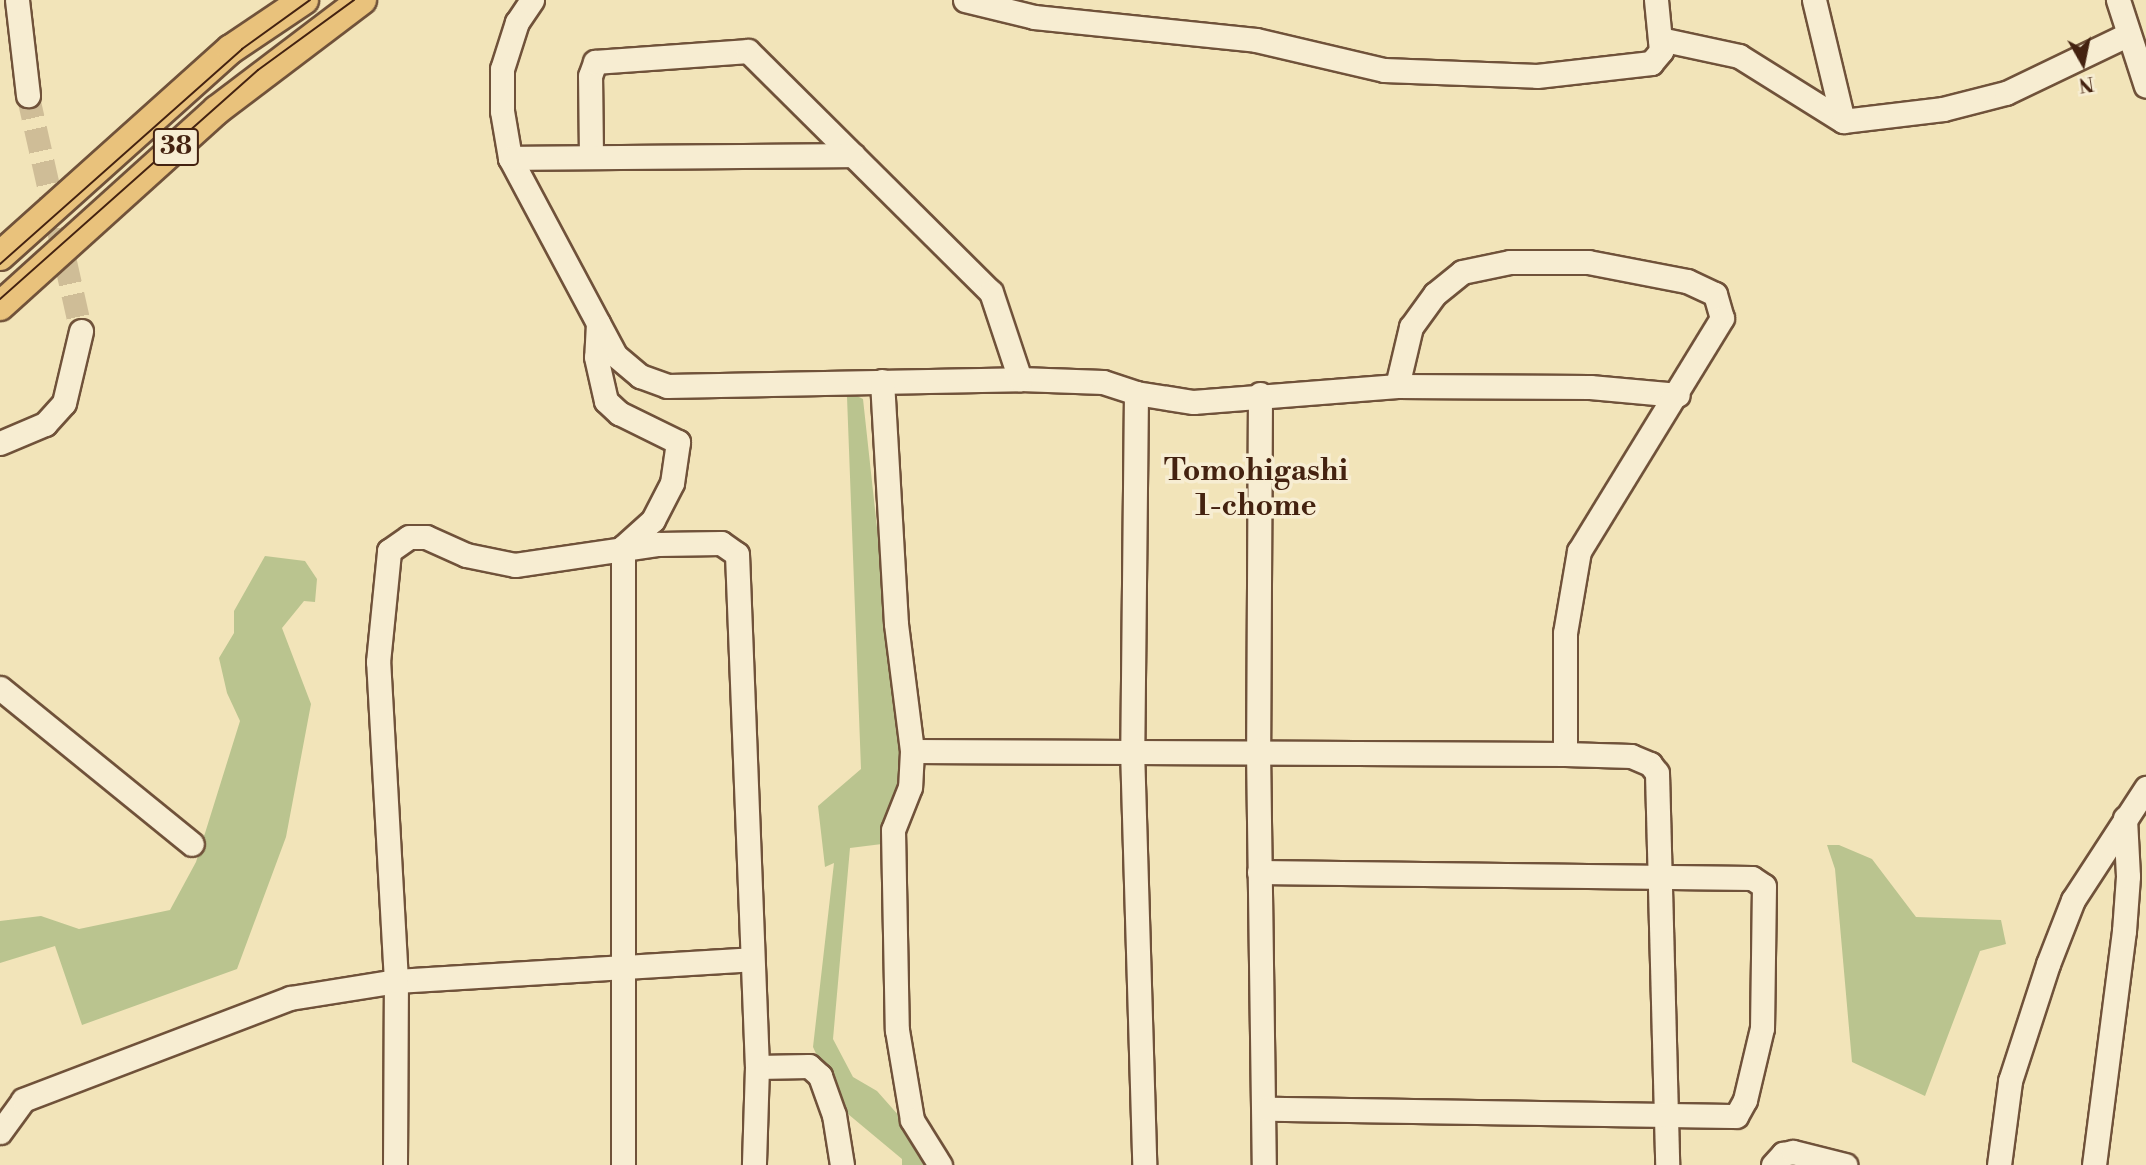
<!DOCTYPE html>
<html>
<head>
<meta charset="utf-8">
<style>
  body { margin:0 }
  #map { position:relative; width:2146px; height:1165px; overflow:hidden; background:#f2e4b9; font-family:"Libre Bodoni",serif }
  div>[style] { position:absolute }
  .green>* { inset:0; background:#bac48f }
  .minor-tunnel>* { height:23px; margin-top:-11.5px; transform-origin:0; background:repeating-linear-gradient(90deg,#cfbd97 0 23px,transparent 0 34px) }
  .roads { filter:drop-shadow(2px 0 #70523a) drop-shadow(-2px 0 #70523a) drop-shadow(0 2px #70523a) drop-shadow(0 -2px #70523a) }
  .minor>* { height:23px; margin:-11.5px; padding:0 11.5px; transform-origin:11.5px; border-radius:11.5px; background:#f7edd2 }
  .major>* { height:28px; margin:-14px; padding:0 14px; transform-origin:14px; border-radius:14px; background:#e9c27c }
  .tram>* { height:2px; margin:-1px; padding:0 1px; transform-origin:1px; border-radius:1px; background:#442210 }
  span { translate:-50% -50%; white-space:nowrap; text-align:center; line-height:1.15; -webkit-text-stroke:7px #f7edd2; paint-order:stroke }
  .shield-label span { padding:2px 5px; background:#f7edd2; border:2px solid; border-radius:5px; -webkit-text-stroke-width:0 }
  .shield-label { font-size:26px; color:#442210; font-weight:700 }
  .neighbourhood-label { font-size:30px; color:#442210; font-weight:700 }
  .north { position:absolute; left:2048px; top:28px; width:70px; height:70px; -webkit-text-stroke:5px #f7edd2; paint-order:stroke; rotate:171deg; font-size:19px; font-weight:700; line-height:28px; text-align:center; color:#442210 }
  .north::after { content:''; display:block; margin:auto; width:24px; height:32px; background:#442210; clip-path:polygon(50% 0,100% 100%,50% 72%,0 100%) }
</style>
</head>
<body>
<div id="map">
  <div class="green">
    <i style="clip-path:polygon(855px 395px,863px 399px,904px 776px,882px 844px,850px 848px,833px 1039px,853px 1077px,877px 1091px,900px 1117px,925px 1165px,902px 1165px,902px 1159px,842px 1109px,813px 1047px,834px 863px,825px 867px,818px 806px,861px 769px,847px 397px)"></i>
    <i style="clip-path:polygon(265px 556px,305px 561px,317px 579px,315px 602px,304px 601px,282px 628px,311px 704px,286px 837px,237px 969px,82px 1025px,55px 946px,0 963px,0 921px,41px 916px,79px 929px,170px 910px,196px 862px,240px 721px,227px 693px,219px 658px,234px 633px,234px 611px)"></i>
    <i style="clip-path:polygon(1827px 845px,1839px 845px,1872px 859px,1916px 917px,2001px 920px,2006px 944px,1980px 951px,1925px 1096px,1852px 1062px,1835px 869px)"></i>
  </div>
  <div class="minor-tunnel">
    <i style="left:28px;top:95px;width:242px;rotate:77.3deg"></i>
  </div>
  <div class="roads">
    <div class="minor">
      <i style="left:17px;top:0;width:96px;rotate:83.4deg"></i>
      <i style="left:532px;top:0;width:27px;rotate:124deg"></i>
      <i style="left:517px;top:22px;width:49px;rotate:107.7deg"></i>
      <i style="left:502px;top:69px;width:42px;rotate:90deg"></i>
      <i style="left:502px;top:111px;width:48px;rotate:80.3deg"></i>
      <i style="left:510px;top:158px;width:223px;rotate:61.9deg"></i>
      <i style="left:615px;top:355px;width:33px;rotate:40deg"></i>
      <i style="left:640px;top:376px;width:29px;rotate:20deg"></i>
      <i style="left:667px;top:386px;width:353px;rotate:-1.1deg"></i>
      <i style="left:1020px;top:379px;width:83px;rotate:2.1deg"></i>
      <i style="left:1103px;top:382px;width:35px;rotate:18deg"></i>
      <i style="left:1136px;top:393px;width:58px;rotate:9deg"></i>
      <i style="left:1193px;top:402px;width:205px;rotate:-4.5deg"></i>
      <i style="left:1397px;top:386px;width:193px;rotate:0.3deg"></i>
      <i style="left:1590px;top:387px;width:88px;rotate:5.2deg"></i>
      <i style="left:965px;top:0;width:71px;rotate:13.8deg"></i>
      <i style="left:1034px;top:17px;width:223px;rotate:5.9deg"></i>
      <i style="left:1256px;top:40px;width:131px;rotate:13.2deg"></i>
      <i style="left:1384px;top:70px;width:153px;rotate:2.2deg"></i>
      <i style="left:1537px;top:76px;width:115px;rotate:-6.5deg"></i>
      <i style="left:1651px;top:63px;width:16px;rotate:-50deg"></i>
      <i style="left:1661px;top:51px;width:51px;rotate:-95.6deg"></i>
      <i style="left:1814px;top:0;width:124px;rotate:76.5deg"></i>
      <i style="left:2118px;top:0;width:90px;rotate:72deg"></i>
      <i style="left:1660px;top:39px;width:81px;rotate:12.1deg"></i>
      <i style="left:1739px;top:56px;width:123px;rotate:32deg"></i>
      <i style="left:1843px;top:121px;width:101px;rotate:-6.8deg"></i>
      <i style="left:1943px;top:109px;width:65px;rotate:-14.3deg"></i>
      <i style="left:2006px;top:93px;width:136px;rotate:-25.6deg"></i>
      <i style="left:591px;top:155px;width:79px;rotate:-90.7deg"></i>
      <i style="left:590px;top:76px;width:15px;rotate:-70deg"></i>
      <i style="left:595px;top:62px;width:153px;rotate:-4.1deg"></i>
      <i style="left:748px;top:51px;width:342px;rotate:44.8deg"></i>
      <i style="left:991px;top:292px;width:92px;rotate:71.6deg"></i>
      <i style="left:510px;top:158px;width:343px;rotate:-0.5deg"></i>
      <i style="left:598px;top:323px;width:34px;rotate:93deg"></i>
      <i style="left:596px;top:357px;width:45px;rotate:77.2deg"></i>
      <i style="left:606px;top:401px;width:18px;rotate:43deg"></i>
      <i style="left:619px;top:413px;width:66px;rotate:26.2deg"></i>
      <i style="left:678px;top:442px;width:41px;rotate:98.3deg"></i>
      <i style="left:672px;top:483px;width:42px;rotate:117.2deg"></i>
      <i style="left:653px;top:520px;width:40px;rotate:138deg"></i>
      <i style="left:623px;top:547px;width:618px;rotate:90deg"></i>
      <i style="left:882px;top:381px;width:243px;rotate:86.7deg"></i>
      <i style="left:896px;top:624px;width:128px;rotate:82.8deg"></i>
      <i style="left:912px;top:751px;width:36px;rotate:93deg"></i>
      <i style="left:910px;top:787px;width:46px;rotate:111.6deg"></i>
      <i style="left:893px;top:830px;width:200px;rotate:88.9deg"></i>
      <i style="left:897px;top:1030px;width:91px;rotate:80.5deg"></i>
      <i style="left:912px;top:1120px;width:53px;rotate:58.1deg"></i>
      <i style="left:1397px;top:386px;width:61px;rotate:-76.7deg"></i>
      <i style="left:1411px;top:327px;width:41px;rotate:-54deg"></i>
      <i style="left:1435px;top:294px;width:35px;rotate:-39deg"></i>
      <i style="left:1462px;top:272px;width:49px;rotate:-11.8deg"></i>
      <i style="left:1510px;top:262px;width:78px"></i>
      <i style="left:1588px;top:262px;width:101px;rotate:10.9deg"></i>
      <i style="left:1687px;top:281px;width:31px;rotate:25deg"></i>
      <i style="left:1715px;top:294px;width:25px;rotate:74deg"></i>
      <i style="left:1722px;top:318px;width:273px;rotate:121.5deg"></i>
      <i style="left:1579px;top:551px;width:83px;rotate:99.7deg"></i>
      <i style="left:1565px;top:633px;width:121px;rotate:90deg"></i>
      <i style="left:1136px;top:393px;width:356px;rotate:90.6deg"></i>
      <i style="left:1132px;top:749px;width:416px;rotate:88.3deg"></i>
      <i style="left:1260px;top:394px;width:355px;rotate:90.3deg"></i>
      <i style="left:1258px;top:749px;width:416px;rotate:89.2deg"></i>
      <i style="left:0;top:443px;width:49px;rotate:-22.9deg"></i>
      <i style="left:45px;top:424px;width:28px;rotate:-48deg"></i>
      <i style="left:64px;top:403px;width:74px;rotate:-76.7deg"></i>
      <i style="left:0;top:688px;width:247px;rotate:39.1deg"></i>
      <i style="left:912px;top:751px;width:653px;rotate:0.26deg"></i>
      <i style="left:1565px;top:754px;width:66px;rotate:1.7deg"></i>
      <i style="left:1631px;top:756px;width:21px;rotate:23deg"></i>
      <i style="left:1650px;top:764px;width:11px;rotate:52deg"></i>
      <i style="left:1657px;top:773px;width:392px;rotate:88.5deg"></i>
      <i style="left:1259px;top:872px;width:493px;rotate:0.7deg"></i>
      <i style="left:1752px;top:878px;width:14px;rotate:34deg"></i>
      <i style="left:1764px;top:886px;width:142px;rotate:90.8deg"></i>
      <i style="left:1762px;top:1028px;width:74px;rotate:103.3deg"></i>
      <i style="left:1745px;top:1100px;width:18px;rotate:119deg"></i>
      <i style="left:1736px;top:1116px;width:471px;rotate:-179.1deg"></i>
      <i style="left:757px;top:1067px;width:52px;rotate:-1.1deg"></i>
      <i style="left:809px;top:1066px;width:15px;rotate:42deg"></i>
      <i style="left:820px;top:1076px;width:41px;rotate:70.3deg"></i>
      <i style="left:834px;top:1115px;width:51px;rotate:80.9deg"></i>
      <i style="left:0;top:1132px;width:39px;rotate:-54deg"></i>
      <i style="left:23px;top:1100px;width:286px;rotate:-20.9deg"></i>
      <i style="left:290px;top:998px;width:107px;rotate:-9.1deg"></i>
      <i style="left:396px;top:981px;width:356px;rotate:-3.5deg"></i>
      <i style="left:395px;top:1165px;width:184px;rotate:-89.7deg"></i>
      <i style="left:396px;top:981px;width:320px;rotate:-93.2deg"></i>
      <i style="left:378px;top:662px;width:112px;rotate:-84.3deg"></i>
      <i style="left:389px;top:551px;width:24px;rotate:-35deg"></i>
      <i style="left:409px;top:537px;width:17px"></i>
      <i style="left:426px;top:537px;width:44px;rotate:24.2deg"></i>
      <i style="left:466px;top:555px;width:50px;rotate:11.5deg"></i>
      <i style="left:515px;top:565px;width:145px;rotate:-8.4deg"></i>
      <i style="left:658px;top:544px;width:63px;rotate:-0.9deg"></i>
      <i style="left:721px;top:543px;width:19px;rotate:35deg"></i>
      <i style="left:737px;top:554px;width:513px;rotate:87.77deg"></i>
      <i style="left:757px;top:1067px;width:98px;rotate:91.8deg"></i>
      <i style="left:1773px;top:1165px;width:15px;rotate:-48deg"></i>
      <i style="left:1783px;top:1154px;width:10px;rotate:-11deg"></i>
      <i style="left:1793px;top:1152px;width:54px;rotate:14deg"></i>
      <i style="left:1999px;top:1165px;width:85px;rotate:-82.5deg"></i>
      <i style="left:2010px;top:1081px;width:123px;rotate:-72deg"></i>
      <i style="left:2048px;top:964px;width:69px;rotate:-68.7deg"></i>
      <i style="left:2073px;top:900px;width:134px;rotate:-56.9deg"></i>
      <i style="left:2094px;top:1165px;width:236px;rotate:-82.7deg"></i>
      <i style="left:2124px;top:931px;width:55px;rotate:-85.8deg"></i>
      <i style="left:2128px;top:876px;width:58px;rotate:-93deg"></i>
    </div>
    <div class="major">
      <i style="left:0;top:256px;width:310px;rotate:-41.9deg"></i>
      <i style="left:231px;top:49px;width:88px;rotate:-33.9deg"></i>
      <i style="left:0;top:306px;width:292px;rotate:-42.1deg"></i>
      <i style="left:217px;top:110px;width:182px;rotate:-37.2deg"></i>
    </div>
  </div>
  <div class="tram">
    <i style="left:0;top:264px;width:324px;rotate:-41.6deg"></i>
    <i style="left:242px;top:49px;width:84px;rotate:-35.8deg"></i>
    <i style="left:0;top:299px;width:345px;rotate:-41.6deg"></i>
    <i style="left:258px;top:70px;width:119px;rotate:-36.1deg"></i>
  </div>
  <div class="shield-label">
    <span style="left:176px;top:147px">38</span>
  </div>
  <div class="neighbourhood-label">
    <span style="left:1256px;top:488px">Tomohigashi<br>1-chome</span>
  </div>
  <div class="north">N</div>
</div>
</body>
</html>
